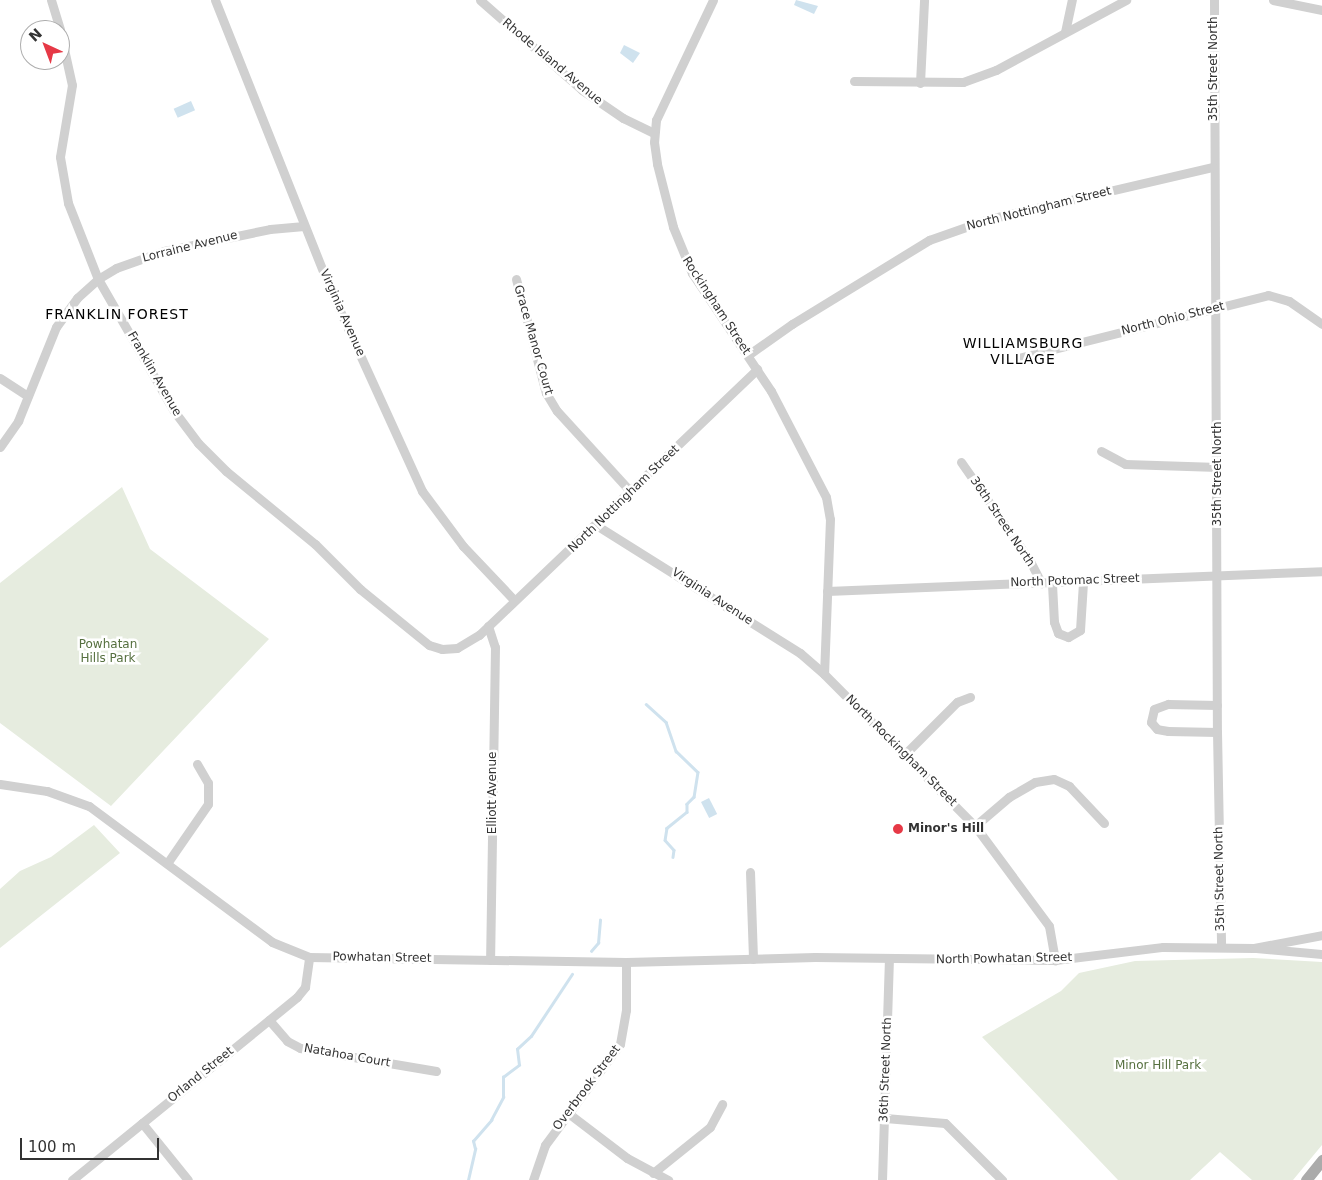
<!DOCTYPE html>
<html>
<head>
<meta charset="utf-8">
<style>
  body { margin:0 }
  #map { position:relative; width:1322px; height:1180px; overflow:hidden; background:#fff; font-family:"DejaVu Sans",sans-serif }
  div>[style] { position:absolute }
  .green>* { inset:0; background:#e6ecdf }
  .water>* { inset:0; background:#cfe2ee; transform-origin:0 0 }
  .stream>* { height:2.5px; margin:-1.25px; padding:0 1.25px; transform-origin:1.25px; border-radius:1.25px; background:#cfe2ee }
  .minor>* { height:9px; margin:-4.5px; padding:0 4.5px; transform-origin:4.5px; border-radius:4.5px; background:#d0d0d0 }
  .major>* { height:11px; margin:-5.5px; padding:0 5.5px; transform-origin:5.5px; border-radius:5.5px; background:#ababab }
  .dots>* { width:14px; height:14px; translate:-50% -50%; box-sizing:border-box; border:2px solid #fff; border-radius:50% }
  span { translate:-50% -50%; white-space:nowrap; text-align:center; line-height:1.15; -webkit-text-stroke:5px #fff; paint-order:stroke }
  .street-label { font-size:12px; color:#333 }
  .park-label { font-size:12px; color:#56703f }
  .poi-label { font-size:12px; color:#333; font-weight:700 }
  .left { translate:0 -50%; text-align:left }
  .neighbourhood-label { font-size:14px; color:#000; letter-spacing:1px }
  .north { position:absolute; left:20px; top:20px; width:50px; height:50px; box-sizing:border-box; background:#fff; border:1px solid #adadad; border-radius:50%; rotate:317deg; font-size:14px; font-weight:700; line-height:20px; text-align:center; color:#333 }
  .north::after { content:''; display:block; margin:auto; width:18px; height:22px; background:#e63946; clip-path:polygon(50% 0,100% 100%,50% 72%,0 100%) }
  .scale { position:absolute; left:20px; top:1138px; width:139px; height:22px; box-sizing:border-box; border:2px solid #333; border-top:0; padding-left:6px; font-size:15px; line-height:18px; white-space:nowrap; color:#333; -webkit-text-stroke:4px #fff; paint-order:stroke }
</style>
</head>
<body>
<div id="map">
  <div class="green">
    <i style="clip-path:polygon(122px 487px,150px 549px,269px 639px,111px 806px,0 723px,0 583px)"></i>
    <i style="clip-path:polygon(94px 825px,120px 853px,0 948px,0 889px,20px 871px,51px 857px)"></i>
    <i style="clip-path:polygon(1253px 958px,1322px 962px,1322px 1145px,1293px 1180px,1252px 1180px,1220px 1152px,1190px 1180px,1118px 1180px,982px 1037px,1061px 991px,1079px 973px,1135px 961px)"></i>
  </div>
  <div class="water">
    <i style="clip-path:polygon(796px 0,818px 6px,814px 14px,794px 5px)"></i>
    <i style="clip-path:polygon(624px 45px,640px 53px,633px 63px,620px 53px)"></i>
    <i style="left:191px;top:101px;width:10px;height:19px;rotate:66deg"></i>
    <i style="left:709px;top:798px;width:18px;height:9px;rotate:63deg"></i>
  </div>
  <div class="stream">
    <i style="left:646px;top:704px;width:27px;rotate:42deg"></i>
    <i style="left:666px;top:722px;width:31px;rotate:71deg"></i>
    <i style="left:676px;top:751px;width:30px;rotate:44deg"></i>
    <i style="left:698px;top:772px;width:25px;rotate:99deg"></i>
    <i style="left:694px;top:797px;width:10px;rotate:135deg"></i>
    <i style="left:687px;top:804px;width:8px;rotate:90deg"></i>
    <i style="left:687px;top:812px;width:26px;rotate:141deg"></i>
    <i style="left:667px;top:828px;width:12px;rotate:99deg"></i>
    <i style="left:665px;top:840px;width:13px;rotate:48deg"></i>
    <i style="left:674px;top:850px;width:7px;rotate:98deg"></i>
    <i style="left:591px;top:951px;width:11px;rotate:-49deg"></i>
    <i style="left:598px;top:943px;width:23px;rotate:-85deg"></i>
    <i style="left:468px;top:1180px;width:32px;rotate:-77deg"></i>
    <i style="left:475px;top:1149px;width:8px;rotate:-104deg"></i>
    <i style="left:473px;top:1141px;width:28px;rotate:-49deg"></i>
    <i style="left:491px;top:1120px;width:26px;rotate:-62deg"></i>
    <i style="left:503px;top:1097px;width:20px;rotate:-90deg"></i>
    <i style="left:503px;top:1077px;width:20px;rotate:-37deg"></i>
    <i style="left:519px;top:1065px;width:16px;rotate:-97deg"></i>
    <i style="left:517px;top:1049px;width:19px;rotate:-43deg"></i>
    <i style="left:531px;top:1036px;width:74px;rotate:-56.5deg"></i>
  </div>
  <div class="minor">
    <i style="left:51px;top:0;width:31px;rotate:73deg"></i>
    <i style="left:215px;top:0;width:311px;rotate:68.3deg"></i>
    <i style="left:330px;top:289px;width:222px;rotate:65.5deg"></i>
    <i style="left:422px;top:491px;width:69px;rotate:53.3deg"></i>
    <i style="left:463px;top:546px;width:74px;rotate:46.6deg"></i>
    <i style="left:480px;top:0;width:136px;rotate:41.4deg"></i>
    <i style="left:582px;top:90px;width:50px;rotate:34.3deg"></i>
    <i style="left:623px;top:118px;width:34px;rotate:26deg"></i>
    <i style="left:713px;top:0;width:133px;rotate:115.4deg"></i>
    <i style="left:656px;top:120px;width:22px;rotate:95deg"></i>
    <i style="left:654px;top:142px;width:22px;rotate:82deg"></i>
    <i style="left:657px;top:164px;width:65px;rotate:75.7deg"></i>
    <i style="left:673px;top:227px;width:50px;rotate:67.6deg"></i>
    <i style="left:692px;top:273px;width:142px;rotate:56.2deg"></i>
    <i style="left:771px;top:391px;width:119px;rotate:62.6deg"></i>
    <i style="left:826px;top:497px;width:22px;rotate:80deg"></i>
    <i style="left:830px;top:519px;width:155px;rotate:92.2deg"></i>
    <i style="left:1214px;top:0;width:732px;rotate:89.77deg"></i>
    <i style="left:1217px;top:732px;width:215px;rotate:88.9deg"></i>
    <i style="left:1273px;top:0;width:50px;rotate:11.5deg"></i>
    <i style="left:60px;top:31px;width:55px;rotate:77.5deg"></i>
    <i style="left:72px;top:85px;width:73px;rotate:99.5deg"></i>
    <i style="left:60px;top:157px;width:47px;rotate:80.1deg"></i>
    <i style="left:68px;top:203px;width:82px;rotate:68.5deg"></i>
    <i style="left:98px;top:279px;width:152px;rotate:60.1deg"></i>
    <i style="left:174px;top:411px;width:40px;rotate:53deg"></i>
    <i style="left:198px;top:443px;width:40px;rotate:45deg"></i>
    <i style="left:226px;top:471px;width:115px;rotate:39.4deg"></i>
    <i style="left:315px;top:544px;width:64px;rotate:45deg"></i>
    <i style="left:360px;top:589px;width:89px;rotate:39.1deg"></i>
    <i style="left:429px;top:645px;width:14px;rotate:17deg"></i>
    <i style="left:442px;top:649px;width:15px;rotate:-4deg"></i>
    <i style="left:457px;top:648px;width:26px;rotate:-31deg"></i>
    <i style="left:479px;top:635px;width:385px;rotate:-43.7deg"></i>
    <i style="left:1065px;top:32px;width:33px;rotate:-78deg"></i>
    <i style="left:854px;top:81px;width:109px;rotate:0.5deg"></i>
    <i style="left:963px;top:82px;width:35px;rotate:-20deg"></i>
    <i style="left:996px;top:70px;width:148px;rotate:-28.3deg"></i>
    <i style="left:920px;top:83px;width:83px;rotate:-87.2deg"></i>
    <i style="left:516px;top:279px;width:118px;rotate:75.3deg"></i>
    <i style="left:546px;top:393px;width:21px;rotate:59deg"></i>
    <i style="left:557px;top:411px;width:108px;rotate:47.6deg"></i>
    <i style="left:748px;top:355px;width:54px;rotate:-35.2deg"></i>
    <i style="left:792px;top:324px;width:161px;rotate:-31.5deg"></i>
    <i style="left:929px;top:240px;width:64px;rotate:-19.3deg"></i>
    <i style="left:989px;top:219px;width:230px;rotate:-13.1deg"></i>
    <i style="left:1018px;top:358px;width:258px;rotate:-14.1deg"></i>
    <i style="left:1268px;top:295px;width:22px;rotate:16deg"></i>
    <i style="left:1289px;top:301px;width:40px;rotate:34.9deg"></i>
    <i style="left:0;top:378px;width:33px;rotate:33deg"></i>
    <i style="left:0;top:447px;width:32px;rotate:-55deg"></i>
    <i style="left:18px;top:421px;width:101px;rotate:-68deg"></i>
    <i style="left:56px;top:327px;width:36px;rotate:-54deg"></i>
    <i style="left:77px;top:298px;width:28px;rotate:-42deg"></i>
    <i style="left:98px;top:279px;width:21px;rotate:-31deg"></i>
    <i style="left:116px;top:268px;width:51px;rotate:-19.5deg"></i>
    <i style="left:164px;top:251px;width:108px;rotate:-11.7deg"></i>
    <i style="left:270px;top:229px;width:34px;rotate:-5deg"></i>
    <i style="left:1101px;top:451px;width:27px;rotate:28deg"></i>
    <i style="left:1125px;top:464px;width:93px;rotate:1.8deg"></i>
    <i style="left:961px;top:462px;width:121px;rotate:55.1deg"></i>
    <i style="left:1030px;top:561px;width:25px;rotate:63deg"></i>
    <i style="left:596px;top:525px;width:241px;rotate:32.1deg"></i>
    <i style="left:800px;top:653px;width:32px;rotate:41deg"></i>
    <i style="left:824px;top:674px;width:214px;rotate:45.2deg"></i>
    <i style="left:975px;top:826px;width:124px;rotate:53.5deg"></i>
    <i style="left:1049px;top:926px;width:35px;rotate:80deg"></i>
    <i style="left:1052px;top:584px;width:38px;rotate:87deg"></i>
    <i style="left:1054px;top:622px;width:12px;rotate:70deg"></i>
    <i style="left:1058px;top:633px;width:11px;rotate:22deg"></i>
    <i style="left:1068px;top:637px;width:14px;rotate:-30deg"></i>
    <i style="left:1080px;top:630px;width:48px;rotate:-86.4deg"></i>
    <i style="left:827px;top:591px;width:495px;rotate:-2.3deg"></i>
    <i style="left:488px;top:626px;width:22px;rotate:72deg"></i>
    <i style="left:495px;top:647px;width:313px;rotate:90.9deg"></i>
    <i style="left:1217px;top:732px;width:49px;rotate:-178.8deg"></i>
    <i style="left:1168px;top:731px;width:11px;rotate:-170deg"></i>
    <i style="left:1157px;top:729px;width:9px;rotate:-131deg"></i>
    <i style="left:1151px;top:722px;width:13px;rotate:-77deg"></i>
    <i style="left:1154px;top:709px;width:15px;rotate:-20deg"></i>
    <i style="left:1168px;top:704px;width:49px;rotate:1.2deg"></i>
    <i style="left:905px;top:754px;width:74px;rotate:-45deg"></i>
    <i style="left:957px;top:702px;width:14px;rotate:-21deg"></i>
    <i style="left:0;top:784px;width:48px;rotate:8.5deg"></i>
    <i style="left:47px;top:791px;width:45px;rotate:19.7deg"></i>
    <i style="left:89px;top:806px;width:228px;rotate:36.6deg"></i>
    <i style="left:272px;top:942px;width:40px;rotate:22deg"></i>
    <i style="left:309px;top:957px;width:317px;rotate:0.9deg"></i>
    <i style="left:626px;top:962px;width:189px;rotate:-1.5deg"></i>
    <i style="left:815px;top:957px;width:240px;rotate:0.7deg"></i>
    <i style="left:1055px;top:960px;width:109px;rotate:-6.9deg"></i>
    <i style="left:1163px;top:947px;width:91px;rotate:0.6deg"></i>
    <i style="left:1254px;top:948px;width:69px;rotate:-10.8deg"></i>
    <i style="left:975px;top:826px;width:45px;rotate:-40.5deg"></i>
    <i style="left:1009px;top:797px;width:30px;rotate:-30deg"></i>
    <i style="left:1035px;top:782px;width:19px;rotate:-9deg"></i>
    <i style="left:1054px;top:779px;width:17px;rotate:25deg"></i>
    <i style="left:1069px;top:786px;width:51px;rotate:46.6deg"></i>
    <i style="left:168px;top:862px;width:70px;rotate:-55.4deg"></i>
    <i style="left:208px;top:804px;width:21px;rotate:-90deg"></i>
    <i style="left:208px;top:783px;width:22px;rotate:-120deg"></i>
    <i style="left:750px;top:872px;width:87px;rotate:88deg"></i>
    <i style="left:1256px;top:948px;width:66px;rotate:5.2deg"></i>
    <i style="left:269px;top:1020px;width:28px;rotate:49deg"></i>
    <i style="left:287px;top:1041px;width:15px;rotate:28deg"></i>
    <i style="left:300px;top:1048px;width:138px;rotate:9.6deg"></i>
    <i style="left:568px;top:1113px;width:74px;rotate:37.3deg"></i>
    <i style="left:627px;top:1158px;width:47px;rotate:28.2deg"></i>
    <i style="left:885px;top:1118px;width:60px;rotate:4.8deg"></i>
    <i style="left:945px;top:1123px;width:81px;rotate:45deg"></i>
    <i style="left:142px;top:1123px;width:73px;rotate:51.1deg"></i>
    <i style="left:653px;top:1173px;width:73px;rotate:-38.9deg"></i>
    <i style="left:710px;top:1127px;width:26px;rotate:-62deg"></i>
    <i style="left:72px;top:1180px;width:290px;rotate:-39.1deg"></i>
    <i style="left:297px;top:997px;width:13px;rotate:-51deg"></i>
    <i style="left:305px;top:987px;width:30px;rotate:-82deg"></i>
    <i style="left:533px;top:1180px;width:37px;rotate:-71deg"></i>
    <i style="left:545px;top:1145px;width:126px;rotate:-53.4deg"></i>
    <i style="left:620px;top:1044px;width:35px;rotate:-80deg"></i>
    <i style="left:626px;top:1010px;width:48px;rotate:-90deg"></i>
    <i style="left:882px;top:1180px;width:220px;rotate:-88.2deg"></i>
  </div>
  <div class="major">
    <i style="left:1306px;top:1180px;width:26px;rotate:-51deg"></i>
  </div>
  <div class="dots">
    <i style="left:898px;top:829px;background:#e63946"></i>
  </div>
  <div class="street-label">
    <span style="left:552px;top:62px;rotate:40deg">Rhode Island Avenue</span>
    <span style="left:1214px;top:69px;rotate:-90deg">35th Street North</span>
    <span style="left:1039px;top:209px;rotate:-14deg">North Nottingham Street</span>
    <span style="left:190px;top:247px;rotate:-14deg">Lorraine Avenue</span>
    <span style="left:716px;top:306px;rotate:57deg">Rockingham Street</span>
    <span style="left:342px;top:313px;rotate:66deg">Virginia Avenue</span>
    <span style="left:1173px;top:319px;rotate:-14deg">North Ohio Street</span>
    <span style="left:533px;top:340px;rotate:74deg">Grace Manor Court</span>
    <span style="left:154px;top:374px;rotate:60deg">Franklin Avenue</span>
    <span style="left:1218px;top:474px;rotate:-90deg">35th Street North</span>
    <span style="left:624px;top:499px;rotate:-44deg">North Nottingham Street</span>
    <span style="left:1002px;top:522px;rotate:56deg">36th Street North</span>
    <span style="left:1075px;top:581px;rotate:-2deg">North Potomac Street</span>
    <span style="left:712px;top:597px;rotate:33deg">Virginia Avenue</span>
    <span style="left:901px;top:751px;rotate:45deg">North Rockingham Street</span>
    <span style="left:493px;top:793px;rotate:-90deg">Elliott Avenue</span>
    <span style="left:1220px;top:879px;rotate:-91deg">35th Street North</span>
    <span style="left:382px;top:958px;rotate:1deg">Powhatan Street</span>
    <span style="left:1004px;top:959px;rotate:-1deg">North Powhatan Street</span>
    <span style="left:347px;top:1056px;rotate:10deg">Natahoa Court</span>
    <span style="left:886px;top:1070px;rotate:-88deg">36th Street North</span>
    <span style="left:201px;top:1075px;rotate:-39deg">Orland Street</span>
    <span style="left:587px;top:1088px;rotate:-53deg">Overbrook Street</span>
  </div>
  <div class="park-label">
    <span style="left:108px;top:652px">Powhatan<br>Hills Park</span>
    <span style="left:1158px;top:1066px">Minor Hill Park</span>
  </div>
  <div class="poi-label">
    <span class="left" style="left:908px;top:829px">Minor's Hill</span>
  </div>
  <div class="neighbourhood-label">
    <span style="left:117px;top:314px">FRANKLIN FOREST</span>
    <span style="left:1023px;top:351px">WILLIAMSBURG<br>VILLAGE</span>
  </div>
  <div class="north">N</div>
  <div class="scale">100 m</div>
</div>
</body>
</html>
